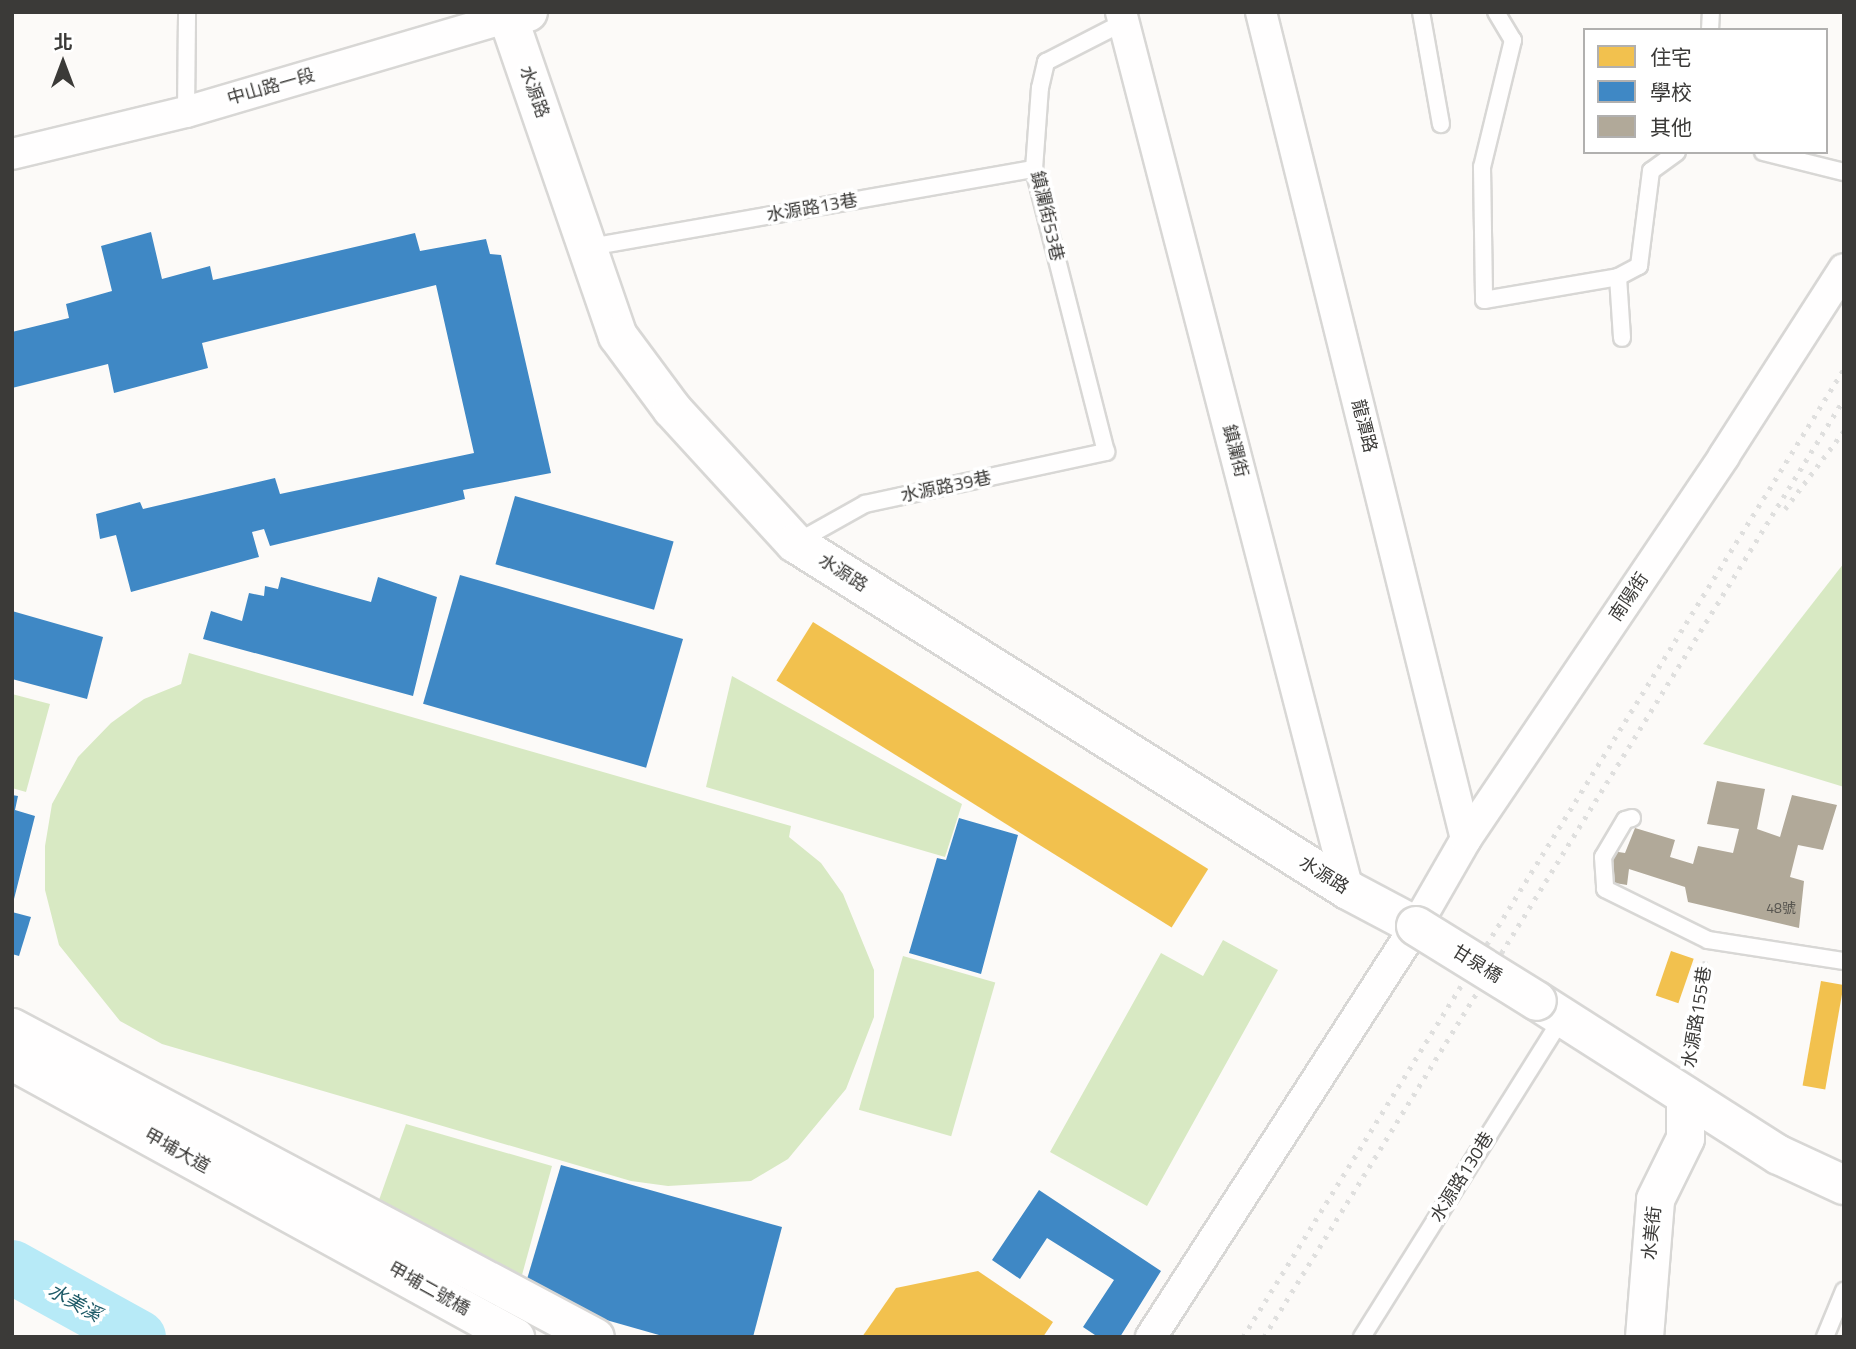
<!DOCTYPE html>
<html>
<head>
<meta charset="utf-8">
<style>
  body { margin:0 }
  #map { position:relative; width:1856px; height:1349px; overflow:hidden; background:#fcfaf8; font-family:"Titillium Web","Noto Sans TC",sans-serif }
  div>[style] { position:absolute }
  .green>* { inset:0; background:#d8e9c3; transform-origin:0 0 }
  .homes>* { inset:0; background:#f2c14e; transform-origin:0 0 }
  .schools>* { inset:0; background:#3f88c5; transform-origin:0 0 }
  .river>* { height:54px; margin:-27px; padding:0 27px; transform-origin:27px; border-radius:27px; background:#b7eaf7 }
  .building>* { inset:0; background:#b1a999 }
  .path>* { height:4.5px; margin-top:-2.25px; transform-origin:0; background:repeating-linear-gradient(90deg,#dfdfde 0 7px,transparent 0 10.5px) }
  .roads { filter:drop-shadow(2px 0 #d8d7d5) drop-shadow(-2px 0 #d8d7d5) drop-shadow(0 2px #d8d7d5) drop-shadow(0 -2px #d8d7d5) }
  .service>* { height:16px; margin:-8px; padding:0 8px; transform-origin:8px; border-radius:8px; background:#fffefe }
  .minor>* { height:30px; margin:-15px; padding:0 15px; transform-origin:15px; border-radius:15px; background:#fffefe }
  .tertiary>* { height:37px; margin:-18.5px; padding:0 18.5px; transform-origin:18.5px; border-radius:18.5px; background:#fffefe }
  .secondary>* { height:38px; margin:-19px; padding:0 19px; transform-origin:19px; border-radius:19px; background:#fffefe }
  .rail>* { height:5px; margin-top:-2.5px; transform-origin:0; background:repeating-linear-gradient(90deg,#dfdfde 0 3.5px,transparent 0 10.5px) }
  .bridges { filter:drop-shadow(2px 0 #d8d7d5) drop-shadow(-2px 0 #d8d7d5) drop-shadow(0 2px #d8d7d5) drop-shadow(0 -2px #d8d7d5) }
  .secondary-bridge>* { height:38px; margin:-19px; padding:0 19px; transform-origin:19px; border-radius:19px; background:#fffefe }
  span { translate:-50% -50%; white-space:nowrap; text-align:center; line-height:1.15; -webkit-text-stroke:7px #fff; paint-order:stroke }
  .number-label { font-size:14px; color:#585650 }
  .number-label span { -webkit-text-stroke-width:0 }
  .street-label { font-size:18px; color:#3b3a38 }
  .water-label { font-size:19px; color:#1e5a67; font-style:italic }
  .frame { position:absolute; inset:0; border:14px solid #3b3a38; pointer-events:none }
  .legend { position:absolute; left:1583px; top:28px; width:245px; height:126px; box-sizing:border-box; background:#fff; border:2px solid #b1b0af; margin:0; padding:9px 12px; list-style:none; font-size:21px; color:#3b3a38 }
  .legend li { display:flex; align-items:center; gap:14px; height:35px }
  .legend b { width:35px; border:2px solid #b1b0af }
  .north { position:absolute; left:28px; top:28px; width:70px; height:70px; -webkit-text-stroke:5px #fff; paint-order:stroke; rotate:0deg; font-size:19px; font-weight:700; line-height:28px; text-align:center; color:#3b3a38 }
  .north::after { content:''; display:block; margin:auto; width:24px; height:32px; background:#3b3a38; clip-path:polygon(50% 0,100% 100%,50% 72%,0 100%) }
</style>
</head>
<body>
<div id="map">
  <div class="green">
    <i style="clip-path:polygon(1844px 563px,1844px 787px,1703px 744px)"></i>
    <i style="clip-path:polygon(189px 653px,791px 826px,789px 837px,821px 863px,843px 894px,874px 970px,874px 1017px,846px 1089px,788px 1159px,751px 1181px,668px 1186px,631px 1181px,162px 1044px,120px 1021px,59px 945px,45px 890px,45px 846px,52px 804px,78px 757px,111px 723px,144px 699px,181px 684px)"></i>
    <i style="clip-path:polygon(732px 676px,962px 804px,945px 857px,706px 787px)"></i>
    <i style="clip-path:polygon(12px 694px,50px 704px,26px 792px,12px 788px)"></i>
    <i style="clip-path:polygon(1223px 940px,1278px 970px,1147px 1206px,1050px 1152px,1161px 953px,1203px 976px)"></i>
    <i style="left:903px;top:956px;width:96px;height:160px;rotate:16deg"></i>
    <i style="clip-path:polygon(406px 1124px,552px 1166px,522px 1275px,379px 1200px)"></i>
  </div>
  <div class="homes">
    <i style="left:813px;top:622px;width:466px;height:69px;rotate:32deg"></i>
    <i style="left:1671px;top:951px;width:24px;height:47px;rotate:19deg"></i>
    <i style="left:1821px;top:981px;width:23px;height:106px;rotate:10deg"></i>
    <i style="clip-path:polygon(978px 1271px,1053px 1322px,1043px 1337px,862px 1337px,896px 1288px)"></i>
  </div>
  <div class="schools">
    <i style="clip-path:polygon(151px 232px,162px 279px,210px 266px,213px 280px,415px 233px,420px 251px,486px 239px,490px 254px,501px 255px,551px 473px,463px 490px,465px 499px,270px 546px,264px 529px,252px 532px,259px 557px,131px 592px,116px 535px,100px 539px,96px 514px,140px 502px,143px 509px,275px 478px,280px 494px,474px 453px,436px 285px,202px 343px,208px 368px,114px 393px,108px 364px,12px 388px,12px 332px,69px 318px,66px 304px,112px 291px,101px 246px)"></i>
    <i style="left:515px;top:496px;width:165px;height:71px;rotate:16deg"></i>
    <i style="left:460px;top:575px;width:232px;height:134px;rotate:16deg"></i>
    <i style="clip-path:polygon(281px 577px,371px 602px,378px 577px,437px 597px,413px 696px,203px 639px,211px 611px,242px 621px,249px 593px,264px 596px,265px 586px,278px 589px)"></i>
    <i style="clip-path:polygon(12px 611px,103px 637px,87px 699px,12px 679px)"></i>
    <i style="clip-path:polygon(12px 795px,18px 796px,15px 810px,35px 816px,13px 903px)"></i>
    <i style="clip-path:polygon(959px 818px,1018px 835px,981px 974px,909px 953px,937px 858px,946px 860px)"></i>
    <i style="clip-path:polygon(12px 912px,31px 917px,19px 956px,12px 954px)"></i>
    <i style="clip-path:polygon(561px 1165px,782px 1227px,753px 1337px,666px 1337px,522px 1296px)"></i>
    <i style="clip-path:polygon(1039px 1190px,1161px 1271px,1120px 1337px,1098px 1337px,1083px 1327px,1114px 1280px,1047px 1238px,1020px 1279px,992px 1260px)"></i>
  </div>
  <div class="river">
    <i style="left:12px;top:1267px;width:145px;rotate:28.9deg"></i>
  </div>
  <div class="building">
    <i style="clip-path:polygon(1717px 781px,1765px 789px,1757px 829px,1780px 837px,1792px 795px,1837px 805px,1823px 850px,1798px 845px,1790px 877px,1804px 881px,1799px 928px,1688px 902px,1685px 887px,1629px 869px,1627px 885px,1609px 882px,1612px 851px,1625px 853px,1635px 828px,1675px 840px,1670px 857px,1693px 864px,1698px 846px,1733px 853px,1739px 829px,1707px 824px)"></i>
  </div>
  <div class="path">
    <i style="left:1690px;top:1060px;width:100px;rotate:-81.4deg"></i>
  </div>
  <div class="roads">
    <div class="service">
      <i style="left:1421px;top:12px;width:114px;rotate:79.9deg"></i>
      <i style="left:1496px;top:12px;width:33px;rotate:59deg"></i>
      <i style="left:1513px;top:40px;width:131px;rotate:103.7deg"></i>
      <i style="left:1482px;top:167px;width:133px;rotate:89.1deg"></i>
      <i style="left:1484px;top:300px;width:136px;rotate:-9.7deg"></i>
      <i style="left:1618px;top:277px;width:61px;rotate:86.2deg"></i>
      <i style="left:1710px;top:30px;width:18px;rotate:-87deg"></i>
      <i style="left:186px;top:112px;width:100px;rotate:-89.4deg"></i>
      <i style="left:1763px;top:152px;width:83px;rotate:13.9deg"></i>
      <i style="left:590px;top:247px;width:451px;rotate:-10deg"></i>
      <i style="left:1618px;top:277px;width:24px;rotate:-28deg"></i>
      <i style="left:1639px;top:266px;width:96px;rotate:-82.8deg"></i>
      <i style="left:1651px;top:171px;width:32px;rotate:-36deg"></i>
      <i style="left:797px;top:542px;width:78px;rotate:-29.2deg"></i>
      <i style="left:865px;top:504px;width:247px;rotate:-12.2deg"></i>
      <i style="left:1106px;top:452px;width:292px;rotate:-104.3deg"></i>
      <i style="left:1034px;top:169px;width:81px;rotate:-85.8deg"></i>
      <i style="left:1040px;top:88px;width:27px;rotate:-77deg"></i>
      <i style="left:1046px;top:62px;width:88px;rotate:-27.1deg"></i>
      <i style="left:1632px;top:818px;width:7px;rotate:164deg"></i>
      <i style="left:1625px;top:820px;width:43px;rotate:120.7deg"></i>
      <i style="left:1603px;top:857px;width:32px;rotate:86deg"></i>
      <i style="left:1605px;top:889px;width:115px;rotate:26.3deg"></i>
      <i style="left:1708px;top:940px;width:138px;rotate:8.8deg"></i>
      <i style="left:1362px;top:1337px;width:378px;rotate:-57.9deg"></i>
      <i style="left:1825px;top:1337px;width:50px;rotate:-67.6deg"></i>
    </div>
    <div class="minor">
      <i style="left:1121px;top:12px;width:907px;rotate:75.5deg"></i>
      <i style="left:1261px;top:12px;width:852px;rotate:76.08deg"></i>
      <i style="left:12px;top:154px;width:179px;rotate:-13.6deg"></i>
      <i style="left:186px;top:112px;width:336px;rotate:-16.4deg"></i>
      <i style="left:508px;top:17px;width:5px;rotate:-112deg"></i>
      <i style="left:1151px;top:1337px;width:489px;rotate:-57.2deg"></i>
      <i style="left:1416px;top:926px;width:100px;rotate:-60.1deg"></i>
      <i style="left:1466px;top:839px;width:462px;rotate:-56deg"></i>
      <i style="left:1724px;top:456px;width:222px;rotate:-57.3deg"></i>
    </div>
    <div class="tertiary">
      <i style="left:12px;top:1027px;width:660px;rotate:28deg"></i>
      <i style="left:12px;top:1061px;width:574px;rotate:28.75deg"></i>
      <i style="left:1644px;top:1337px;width:138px;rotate:-85.4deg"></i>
      <i style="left:1655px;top:1199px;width:68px;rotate:-63.8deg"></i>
      <i style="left:1685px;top:1138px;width:43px;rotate:-90deg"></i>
    </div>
    <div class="secondary">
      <i style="left:528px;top:12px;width:21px;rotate:166deg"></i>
      <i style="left:508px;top:17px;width:337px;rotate:71deg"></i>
      <i style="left:618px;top:336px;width:91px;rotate:53.5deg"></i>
      <i style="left:672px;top:409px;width:182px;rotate:47.5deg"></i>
      <i style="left:795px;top:543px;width:653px;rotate:32.11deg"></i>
      <i style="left:1348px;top:890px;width:77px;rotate:27.9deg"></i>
      <i style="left:1537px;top:1001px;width:287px;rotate:32.5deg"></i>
      <i style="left:1779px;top:1155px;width:72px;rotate:24.8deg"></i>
    </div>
  </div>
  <div class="rail">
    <i style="left:1785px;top:509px;width:98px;rotate:-52.9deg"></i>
    <i style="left:1243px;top:1337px;width:1139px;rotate:-58.17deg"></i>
    <i style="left:1264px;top:1337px;width:1103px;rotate:-58.27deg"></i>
  </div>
  <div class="bridges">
    <div class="secondary-bridge">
      <i style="left:1416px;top:926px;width:142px;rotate:31.8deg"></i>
    </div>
  </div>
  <div class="number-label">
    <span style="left:1781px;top:908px">48號</span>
  </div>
  <div class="street-label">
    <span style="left:271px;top:87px;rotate:-16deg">中山路一段</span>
    <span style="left:534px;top:92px;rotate:70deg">水源路</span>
    <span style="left:812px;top:208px;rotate:-10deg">水源路13巷</span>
    <span style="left:1047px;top:216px;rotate:77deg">鎮瀾街53巷</span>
    <span style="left:1364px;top:426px;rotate:76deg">龍潭路</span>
    <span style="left:1235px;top:451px;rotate:76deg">鎮瀾街</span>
    <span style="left:946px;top:487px;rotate:-12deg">水源路39巷</span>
    <span style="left:843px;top:573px;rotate:32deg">水源路</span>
    <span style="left:1629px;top:597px;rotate:-56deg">南陽街</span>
    <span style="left:1324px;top:875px;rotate:32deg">水源路</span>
    <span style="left:1477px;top:964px;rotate:32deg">甘泉橋</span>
    <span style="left:1697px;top:1017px;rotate:-81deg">水源路155巷</span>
    <span style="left:177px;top:1151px;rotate:29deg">甲埔大道</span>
    <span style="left:1462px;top:1177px;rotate:-58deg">水源路130巷</span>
    <span style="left:1652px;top:1233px;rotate:-84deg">水美街</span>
    <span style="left:429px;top:1289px;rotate:29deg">甲埔二號橋</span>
  </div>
  <div class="water-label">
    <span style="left:75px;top:1302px;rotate:29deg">水美溪</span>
  </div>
  <div class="frame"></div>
  <ul class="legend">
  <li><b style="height:19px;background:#f2c14e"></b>住宅</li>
  <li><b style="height:19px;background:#3f88c5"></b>學校</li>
  <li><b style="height:19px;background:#b1a999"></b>其他</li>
  </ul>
  <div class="north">北</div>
</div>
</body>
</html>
